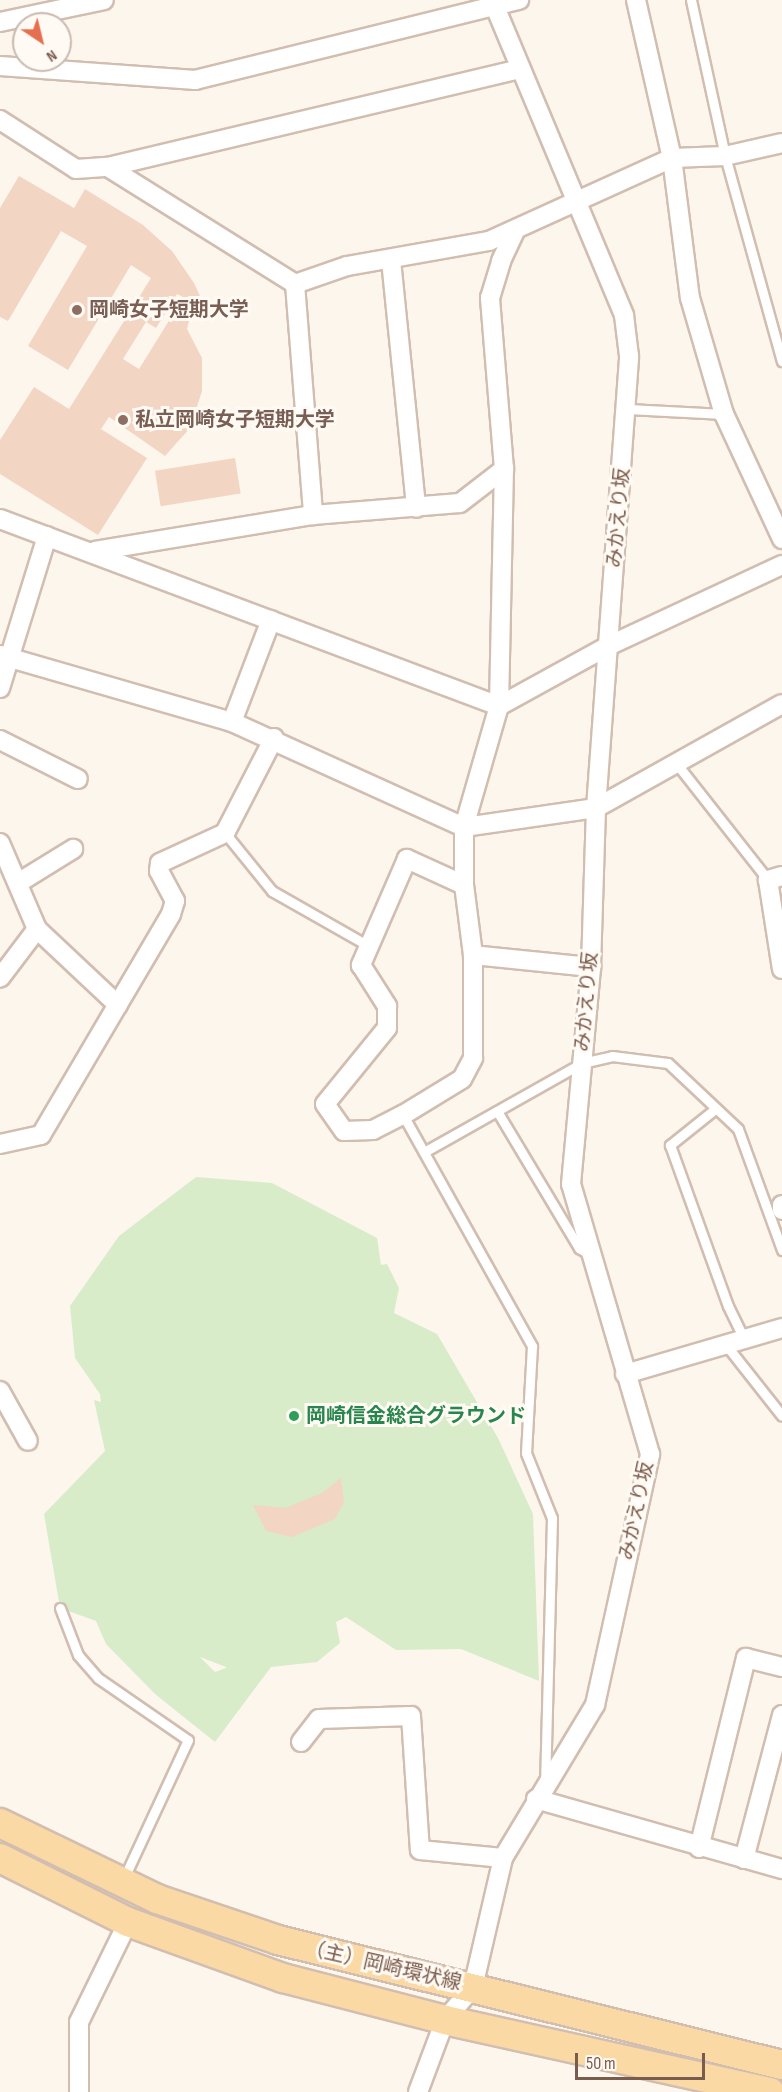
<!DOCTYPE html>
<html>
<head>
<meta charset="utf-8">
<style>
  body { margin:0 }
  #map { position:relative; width:782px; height:2092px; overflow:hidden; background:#fdf6ec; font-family:"Sofia Sans Condensed","Noto Sans JP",sans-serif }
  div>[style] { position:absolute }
  .green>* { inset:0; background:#d8ecc9 }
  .building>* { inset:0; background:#f3d5c3; transform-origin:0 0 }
  .roads { filter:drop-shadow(2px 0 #d1beb0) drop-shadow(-2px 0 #d1beb0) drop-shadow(0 2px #d1beb0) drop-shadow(0 -2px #d1beb0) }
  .service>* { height:9px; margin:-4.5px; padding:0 4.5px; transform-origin:4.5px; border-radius:4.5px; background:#fff }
  .minor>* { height:18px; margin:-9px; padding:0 9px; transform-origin:9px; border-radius:9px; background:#fff }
  .primary>* { height:28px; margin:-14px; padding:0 14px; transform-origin:14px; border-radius:14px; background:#fbd9a5 }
  .dots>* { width:16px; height:16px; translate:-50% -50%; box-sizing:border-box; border:3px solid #fffaf3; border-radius:50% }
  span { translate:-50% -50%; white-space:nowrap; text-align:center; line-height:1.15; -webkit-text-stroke:6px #fffaf3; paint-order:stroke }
  .education-label { font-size:20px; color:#785e54; font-weight:700 }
  .left { translate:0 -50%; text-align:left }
  .street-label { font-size:20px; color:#7a5c4d }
  .leisure-label { font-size:20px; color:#27864d; font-weight:700 }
  .north { position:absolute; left:12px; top:12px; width:60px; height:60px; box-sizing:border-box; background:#fffaf3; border:2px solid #cabbb1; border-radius:50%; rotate:145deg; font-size:16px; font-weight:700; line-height:24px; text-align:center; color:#7a5c4d }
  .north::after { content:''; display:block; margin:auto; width:21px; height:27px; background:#e76f51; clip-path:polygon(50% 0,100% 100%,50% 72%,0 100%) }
  .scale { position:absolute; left:575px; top:2053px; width:130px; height:27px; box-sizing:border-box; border:3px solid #7a5c4d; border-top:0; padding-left:8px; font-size:18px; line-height:21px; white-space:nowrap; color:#7a5c4d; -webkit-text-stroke:4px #fffaf3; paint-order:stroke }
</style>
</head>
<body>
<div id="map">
  <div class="green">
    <i style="clip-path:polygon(evenodd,196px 1177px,272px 1183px,377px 1238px,381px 1265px,387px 1264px,399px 1288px,394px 1313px,437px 1334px,498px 1438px,533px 1514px,539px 1681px,461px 1649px,396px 1650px,346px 1617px,336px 1622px,340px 1643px,317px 1662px,271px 1667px,215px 1742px,155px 1694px,106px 1644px,96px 1621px,60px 1608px,44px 1514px,105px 1451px,94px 1400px,101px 1402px,100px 1394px,75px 1358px,70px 1306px,119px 1236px,196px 1177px,200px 1657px,226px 1667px,226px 1668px,215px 1672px,200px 1657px)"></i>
  </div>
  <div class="building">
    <i style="clip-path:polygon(19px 176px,74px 208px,85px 189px,143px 225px,172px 251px,194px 283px,206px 309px,177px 294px,156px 328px,146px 322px,123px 359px,139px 369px,175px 311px,189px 321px,187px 329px,202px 358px,202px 391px,190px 428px,165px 456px,109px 417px,101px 429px,147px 458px,98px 535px,0 474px,0 440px,34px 387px,69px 409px,151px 278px,131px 265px,68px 370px,28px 346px,87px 246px,61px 231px,8px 321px,0 317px,0 208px)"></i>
    <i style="left:235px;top:458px;width:36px;height:81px;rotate:81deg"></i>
    <i style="clip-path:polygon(341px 1478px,344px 1502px,335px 1519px,292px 1537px,266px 1531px,253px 1505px,285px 1508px,322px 1493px)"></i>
  </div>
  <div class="roads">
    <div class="service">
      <i style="left:691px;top:0;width:160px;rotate:77.7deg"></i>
      <i style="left:725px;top:156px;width:213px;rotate:74.5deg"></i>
      <i style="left:628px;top:409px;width:96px;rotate:3deg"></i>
      <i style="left:676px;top:763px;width:149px;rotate:51.8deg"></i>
      <i style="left:225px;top:833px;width:75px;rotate:51deg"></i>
      <i style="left:272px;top:891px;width:109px;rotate:29.6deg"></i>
      <i style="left:715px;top:1109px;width:58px;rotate:141.3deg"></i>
      <i style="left:670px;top:1145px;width:171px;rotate:70.2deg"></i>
      <i style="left:728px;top:1306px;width:37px;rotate:64deg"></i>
      <i style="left:497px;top:1111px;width:160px;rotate:59.1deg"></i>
      <i style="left:579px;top:1248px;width:14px;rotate:30deg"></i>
      <i style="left:403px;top:1115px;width:265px;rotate:60.8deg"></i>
      <i style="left:532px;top:1346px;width:107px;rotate:93.2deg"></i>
      <i style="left:526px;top:1453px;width:70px;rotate:68.2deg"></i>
      <i style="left:552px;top:1518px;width:262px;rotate:91.5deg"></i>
      <i style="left:424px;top:1152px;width:181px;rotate:-29.4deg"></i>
      <i style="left:582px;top:1063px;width:31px;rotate:-13deg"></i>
      <i style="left:612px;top:1056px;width:56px;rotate:7.1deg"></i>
      <i style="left:668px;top:1063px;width:96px;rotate:43.3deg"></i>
      <i style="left:738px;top:1129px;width:129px;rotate:70deg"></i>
      <i style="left:726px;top:1345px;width:90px;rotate:51.7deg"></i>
      <i style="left:60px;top:1608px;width:50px;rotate:69deg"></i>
      <i style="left:78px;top:1655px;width:30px;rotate:49deg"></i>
      <i style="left:98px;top:1678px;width:109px;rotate:34.6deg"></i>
      <i style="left:188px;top:1740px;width:154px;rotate:114.9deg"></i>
    </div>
    <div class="minor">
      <i style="left:636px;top:0;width:162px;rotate:77.2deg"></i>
      <i style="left:672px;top:158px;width:141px;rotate:82.7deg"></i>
      <i style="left:690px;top:298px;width:121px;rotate:73.7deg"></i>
      <i style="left:724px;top:414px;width:138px;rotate:65.1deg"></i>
      <i style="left:0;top:22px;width:106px;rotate:-11.9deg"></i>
      <i style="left:0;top:66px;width:196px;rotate:4.1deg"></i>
      <i style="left:195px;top:80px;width:334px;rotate:-13.9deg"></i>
      <i style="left:0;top:120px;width:90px;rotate:32.8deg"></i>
      <i style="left:76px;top:169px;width:32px;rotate:-4deg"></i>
      <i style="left:108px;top:167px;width:221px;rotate:32deg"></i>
      <i style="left:108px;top:167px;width:423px;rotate:-13.4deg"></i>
      <i style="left:391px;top:260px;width:249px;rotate:84.2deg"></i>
      <i style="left:295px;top:284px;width:55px;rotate:-19.1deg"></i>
      <i style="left:347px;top:266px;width:144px;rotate:-10deg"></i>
      <i style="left:489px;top:241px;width:201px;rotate:-24.4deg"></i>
      <i style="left:672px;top:158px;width:53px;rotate:-2.2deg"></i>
      <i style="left:725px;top:156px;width:58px;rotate:-12.8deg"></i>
      <i style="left:295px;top:284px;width:232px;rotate:85.5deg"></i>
      <i style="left:0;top:519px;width:533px;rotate:20.54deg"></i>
      <i style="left:499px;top:706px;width:124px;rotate:-28.8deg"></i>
      <i style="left:608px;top:646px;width:192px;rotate:-25deg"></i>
      <i style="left:95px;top:551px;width:221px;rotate:-9.4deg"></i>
      <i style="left:313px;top:515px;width:147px;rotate:-4.7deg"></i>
      <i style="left:460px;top:503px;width:56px;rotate:-37.7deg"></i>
      <i style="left:0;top:655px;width:241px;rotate:16.1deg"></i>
      <i style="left:232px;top:722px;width:255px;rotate:24.4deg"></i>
      <i style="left:464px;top:827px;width:133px;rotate:-8.2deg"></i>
      <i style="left:596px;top:808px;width:213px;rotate:-29.2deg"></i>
      <i style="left:0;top:688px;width:159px;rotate:-72.8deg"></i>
      <i style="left:232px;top:722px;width:109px;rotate:-69.1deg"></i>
      <i style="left:0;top:740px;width:87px;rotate:26.6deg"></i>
      <i style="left:0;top:843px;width:94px;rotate:66.7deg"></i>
      <i style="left:37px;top:929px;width:61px;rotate:127.1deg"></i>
      <i style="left:782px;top:876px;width:15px;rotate:164deg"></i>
      <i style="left:768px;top:880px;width:90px;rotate:81.1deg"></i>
      <i style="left:18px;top:883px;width:65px;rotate:-31.7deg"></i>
      <i style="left:464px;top:885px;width:63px;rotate:-155.5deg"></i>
      <i style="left:407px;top:859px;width:116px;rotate:113.5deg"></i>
      <i style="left:361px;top:965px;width:49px;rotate:57.6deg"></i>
      <i style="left:387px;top:1006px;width:22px;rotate:90deg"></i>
      <i style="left:387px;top:1028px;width:98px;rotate:129.2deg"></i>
      <i style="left:325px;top:1104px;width:33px;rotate:55deg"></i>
      <i style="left:344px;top:1131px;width:29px;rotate:-2deg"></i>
      <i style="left:373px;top:1130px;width:34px;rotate:-27deg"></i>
      <i style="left:403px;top:1115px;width:69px;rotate:-31.4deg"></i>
      <i style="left:462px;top:1079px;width:24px;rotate:-62deg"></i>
      <i style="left:473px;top:1058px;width:103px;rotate:-90deg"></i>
      <i style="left:473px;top:955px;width:71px;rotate:-97.3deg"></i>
      <i style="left:464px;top:885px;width:58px;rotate:-90deg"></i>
      <i style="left:464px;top:827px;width:126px;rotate:-73.9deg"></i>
      <i style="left:499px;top:706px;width:237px;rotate:-88.8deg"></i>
      <i style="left:504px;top:469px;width:172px;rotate:-94.7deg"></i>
      <i style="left:490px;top:298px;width:39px;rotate:-73deg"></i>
      <i style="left:501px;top:261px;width:33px;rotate:-65deg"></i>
      <i style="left:37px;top:929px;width:111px;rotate:43.2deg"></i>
      <i style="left:473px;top:955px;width:119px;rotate:5.8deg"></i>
      <i style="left:0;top:1144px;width:42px;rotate:-12.4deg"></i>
      <i style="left:41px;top:1135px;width:256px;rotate:-59.5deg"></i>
      <i style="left:171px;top:914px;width:14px;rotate:-73deg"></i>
      <i style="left:175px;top:901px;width:34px;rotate:-118deg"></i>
      <i style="left:159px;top:871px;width:8px;rotate:-83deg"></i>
      <i style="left:160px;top:863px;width:72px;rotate:-24.8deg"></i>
      <i style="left:225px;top:833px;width:107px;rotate:-62.7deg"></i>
      <i style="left:782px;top:1205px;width:5px;rotate:90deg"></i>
      <i style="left:625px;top:1374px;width:164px;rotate:-16.3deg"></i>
      <i style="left:0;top:1391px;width:57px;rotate:60.8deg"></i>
      <i style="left:301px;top:1742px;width:29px;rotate:-52deg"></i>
      <i style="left:319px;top:1719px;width:92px;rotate:-1.9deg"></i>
      <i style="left:411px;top:1716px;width:134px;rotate:86.2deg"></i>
      <i style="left:420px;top:1850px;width:83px;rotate:5.5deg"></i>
      <i style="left:536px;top:1799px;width:256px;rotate:15.9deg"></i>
      <i style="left:699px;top:1848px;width:196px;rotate:-76.1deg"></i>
      <i style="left:746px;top:1658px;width:37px;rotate:14deg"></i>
      <i style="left:744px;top:1859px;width:149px;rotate:-75.2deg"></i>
      <i style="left:79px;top:2092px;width:70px;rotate:-90deg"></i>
      <i style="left:79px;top:2022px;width:111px;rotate:-63.9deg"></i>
      <i style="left:418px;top:2092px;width:77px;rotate:-69.4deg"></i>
      <i style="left:445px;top:2020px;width:43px;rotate:-49.7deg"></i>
      <i style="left:473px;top:1987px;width:132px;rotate:-76.9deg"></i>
      <i style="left:503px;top:1858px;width:179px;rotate:-59deg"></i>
      <i style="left:595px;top:1705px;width:257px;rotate:-77.6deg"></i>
      <i style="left:650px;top:1454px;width:281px;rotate:-106.3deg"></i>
      <i style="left:571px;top:1184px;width:218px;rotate:-84.7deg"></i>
      <i style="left:591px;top:967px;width:159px;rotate:-88.2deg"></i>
      <i style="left:596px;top:808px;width:453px;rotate:-85.8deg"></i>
      <i style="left:629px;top:356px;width:41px;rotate:-97deg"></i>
      <i style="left:624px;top:315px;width:342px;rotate:-112.7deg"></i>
    </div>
    <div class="primary">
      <i style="left:0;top:1823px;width:174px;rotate:25.8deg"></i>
      <i style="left:157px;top:1899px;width:128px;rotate:18.7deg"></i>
      <i style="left:278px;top:1940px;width:519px;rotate:13.93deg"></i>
      <i style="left:0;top:1858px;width:143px;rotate:26.6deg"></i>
      <i style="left:128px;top:1922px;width:165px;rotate:19.9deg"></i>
      <i style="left:283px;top:1978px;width:167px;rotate:14.5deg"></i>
      <i style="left:445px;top:2020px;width:333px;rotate:12.5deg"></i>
    </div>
  </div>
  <div class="dots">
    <i style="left:77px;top:310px;background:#8d6e63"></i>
    <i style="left:123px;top:420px;background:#8d6e63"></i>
    <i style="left:294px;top:1416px;background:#2e9e5b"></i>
  </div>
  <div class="education-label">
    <span class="left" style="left:89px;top:310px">岡崎女子短期大学</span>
    <span class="left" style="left:135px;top:420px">私立岡崎女子短期大学</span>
  </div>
  <div class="street-label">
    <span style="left:619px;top:518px;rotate:-85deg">みかえり坂</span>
    <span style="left:587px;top:1002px;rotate:-85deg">みかえり坂</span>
    <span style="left:637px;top:1511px;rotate:-78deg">みかえり坂</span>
    <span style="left:383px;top:1966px;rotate:13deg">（主）岡崎環状線</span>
  </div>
  <div class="leisure-label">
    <span class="left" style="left:306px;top:1416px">岡崎信金総合グラウンド</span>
  </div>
  <div class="north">N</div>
  <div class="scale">50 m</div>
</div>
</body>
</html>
